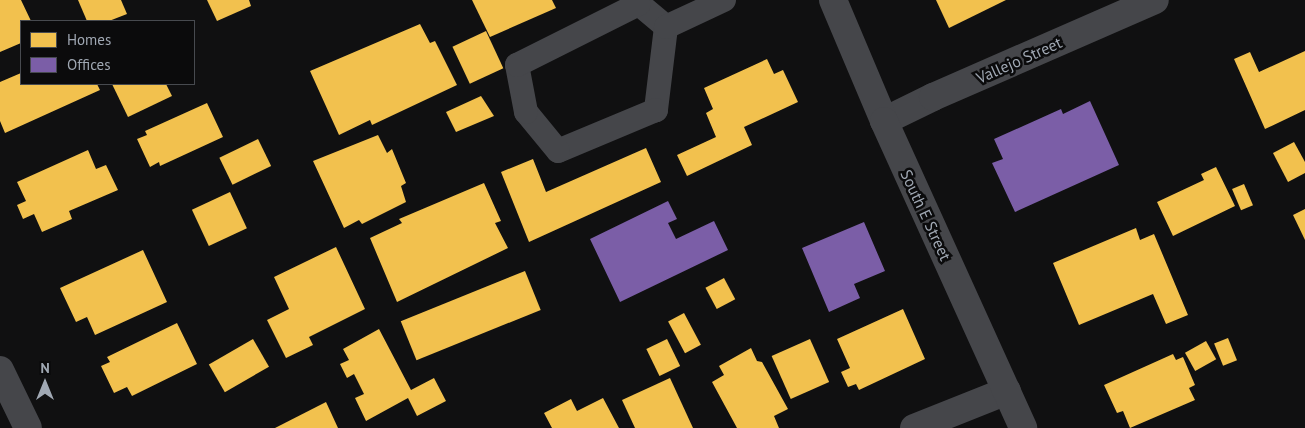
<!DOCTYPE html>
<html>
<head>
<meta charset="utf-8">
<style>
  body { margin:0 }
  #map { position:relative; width:1305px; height:428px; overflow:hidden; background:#101011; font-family:"PT Sans",sans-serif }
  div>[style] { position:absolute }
  .homes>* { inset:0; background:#f2c14e; transform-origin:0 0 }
  .offices>* { inset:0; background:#7b5ea7 }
  .service>* { height:24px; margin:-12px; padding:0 12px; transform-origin:12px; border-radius:12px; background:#45464a }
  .minor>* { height:28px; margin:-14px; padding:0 14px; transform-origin:14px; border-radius:14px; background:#45464a }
  .tertiary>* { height:28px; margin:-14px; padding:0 14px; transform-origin:14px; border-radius:14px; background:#45464a }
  span { translate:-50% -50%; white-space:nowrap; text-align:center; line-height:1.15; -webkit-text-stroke:5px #0b0b0c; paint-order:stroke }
  .street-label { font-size:16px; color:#a0a8b3 }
  .legend { position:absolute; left:20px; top:20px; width:175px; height:65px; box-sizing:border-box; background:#0b0b0c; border:1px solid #474a4f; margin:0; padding:6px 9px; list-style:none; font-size:15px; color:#a0a8b3 }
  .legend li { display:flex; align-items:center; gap:10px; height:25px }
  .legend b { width:25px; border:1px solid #474a4f }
  .north { position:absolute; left:20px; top:358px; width:50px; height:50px; -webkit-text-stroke:4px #0b0b0c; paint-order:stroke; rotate:0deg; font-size:14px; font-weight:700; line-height:20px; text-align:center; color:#a0a8b3 }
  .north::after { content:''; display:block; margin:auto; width:18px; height:22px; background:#a0a8b3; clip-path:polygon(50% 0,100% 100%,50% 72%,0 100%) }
</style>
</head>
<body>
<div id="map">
  <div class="homes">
    <i style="clip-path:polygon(0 0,21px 0,31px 21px,21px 21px,21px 43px,0 52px)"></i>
    <i style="clip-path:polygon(78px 0,121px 0,127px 14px,109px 21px,87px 21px)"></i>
    <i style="clip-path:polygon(207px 0,249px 0,251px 6px,217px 21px)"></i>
    <i style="clip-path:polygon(472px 0,552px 0,556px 8px,490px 37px)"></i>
    <i style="clip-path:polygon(936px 0,1006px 0,949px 28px)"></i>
    <i style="clip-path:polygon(420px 24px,430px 43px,435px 41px,457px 85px,372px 125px,370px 120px,339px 135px,310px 71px)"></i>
    <i style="left:486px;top:31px;width:41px;height:37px;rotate:65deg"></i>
    <i style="clip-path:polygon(1305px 51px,1305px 110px,1265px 129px,1234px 59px,1250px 52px,1259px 72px)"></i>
    <i style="clip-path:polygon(767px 59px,774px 74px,783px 70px,798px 102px,744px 127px,752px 145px,687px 176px,677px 155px,716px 137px,706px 113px,713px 109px,704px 88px)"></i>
    <i style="clip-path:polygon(21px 73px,21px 84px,97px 84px,100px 90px,5px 133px,0 121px,0 82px)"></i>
    <i style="clip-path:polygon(112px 84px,166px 84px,172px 96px,128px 117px)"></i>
    <i style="clip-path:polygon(481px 96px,494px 116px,456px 132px,446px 112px)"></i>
    <i style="clip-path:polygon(207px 103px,223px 137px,160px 166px,159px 162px,150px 167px,137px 139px,147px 135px,145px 131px)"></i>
    <i style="clip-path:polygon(378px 135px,387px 153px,392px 149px,406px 183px,401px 186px,406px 202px,362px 224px,359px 220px,344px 228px,313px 161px)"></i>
    <i style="left:258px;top:139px;width:30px;height:43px;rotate:64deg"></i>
    <i style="clip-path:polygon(1294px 142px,1305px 162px,1305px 173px,1288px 182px,1273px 153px)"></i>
    <i style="clip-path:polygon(646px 148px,661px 182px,529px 242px,501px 172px,533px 159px,546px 192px)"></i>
    <i style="clip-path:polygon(88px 150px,96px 169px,106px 165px,118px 190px,69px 211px,72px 219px,42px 232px,34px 214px,23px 219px,17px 205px,26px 201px,17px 182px)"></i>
    <i style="clip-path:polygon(1216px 167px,1235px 206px,1173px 236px,1157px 202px,1204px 180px,1201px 174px)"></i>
    <i style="clip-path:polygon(484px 183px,501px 221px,495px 223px,508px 248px,397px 302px,370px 238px,402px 223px,399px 219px)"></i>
    <i style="left:1244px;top:184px;width:23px;height:13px;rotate:67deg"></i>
    <i style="left:230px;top:192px;width:40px;height:42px;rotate:65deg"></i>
    <i style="clip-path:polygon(1305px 209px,1305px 240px,1293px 215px)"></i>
    <i style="clip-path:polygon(1136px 228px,1140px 240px,1154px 234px,1188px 315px,1166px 324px,1153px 294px,1079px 325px,1053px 263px)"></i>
    <i style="clip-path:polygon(336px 247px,365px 309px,309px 337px,313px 345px,286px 358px,267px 320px,289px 309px,274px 277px)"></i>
    <i style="clip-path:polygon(143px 250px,167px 302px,95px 335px,87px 317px,76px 322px,60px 288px)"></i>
    <i style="left:525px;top:271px;width:42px;height:134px;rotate:68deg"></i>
    <i style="left:724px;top:278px;width:24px;height:21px;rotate:62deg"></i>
    <i style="clip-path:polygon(903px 309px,925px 359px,859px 390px,856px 384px,848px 387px,841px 372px,850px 368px,837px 339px)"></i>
    <i style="left:684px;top:313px;width:36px;height:18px;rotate:62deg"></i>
    <i style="clip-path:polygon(177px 323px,197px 364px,132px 396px,127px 387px,114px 393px,101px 366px,110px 362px,107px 357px)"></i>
    <i style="clip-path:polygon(379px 329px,411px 390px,434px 378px,446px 401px,417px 416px,408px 398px,366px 421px,355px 398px,364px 394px,354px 374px,347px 378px,340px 364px,349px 360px,343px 349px)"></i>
    <i style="left:1228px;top:338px;width:24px;height:15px;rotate:68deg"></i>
    <i style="left:253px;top:339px;width:32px;height:51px;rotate:60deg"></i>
    <i style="left:667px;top:339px;width:30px;height:23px;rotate:64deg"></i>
    <i style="left:810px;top:339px;width:47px;height:42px;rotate:66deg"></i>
    <i style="left:1206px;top:341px;width:21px;height:24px;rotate:61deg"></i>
    <i style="clip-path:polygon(751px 348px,757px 361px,762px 362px,788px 409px,774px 416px,779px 428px,737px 428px,712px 382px,724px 375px,719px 366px)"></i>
    <i style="clip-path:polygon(1173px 354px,1176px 360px,1183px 357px,1195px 385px,1189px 388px,1195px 400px,1130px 428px,1123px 411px,1117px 413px,1104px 385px)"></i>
    <i style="clip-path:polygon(670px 378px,693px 428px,635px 428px,622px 400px)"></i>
    <i style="clip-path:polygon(603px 398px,619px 428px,552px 428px,544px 413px,571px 399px,577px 411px)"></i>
    <i style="clip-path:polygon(326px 402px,338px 428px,275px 428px)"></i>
  </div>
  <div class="offices">
    <i style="clip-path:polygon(1090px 101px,1119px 165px,1015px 212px,992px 163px,1003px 159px,994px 139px,1061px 109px,1063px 114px)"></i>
    <i style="clip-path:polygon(668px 201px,677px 219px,668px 223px,676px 239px,714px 221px,728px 250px,620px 302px,590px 239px)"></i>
    <i style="clip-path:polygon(864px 222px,885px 271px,854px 284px,860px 298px,829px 312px,802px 248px)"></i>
  </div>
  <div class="service">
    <i style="left:639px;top:4px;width:35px;rotate:40deg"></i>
    <i style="left:666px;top:27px;width:84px;rotate:96.9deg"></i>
    <i style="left:656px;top:110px;width:106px;rotate:157.3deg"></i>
    <i style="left:558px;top:151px;width:50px;rotate:-129.4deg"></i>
    <i style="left:526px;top:112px;width:48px;rotate:-100.8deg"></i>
    <i style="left:517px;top:65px;width:136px;rotate:-26.6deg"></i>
    <i style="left:666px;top:27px;width:64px;rotate:-25deg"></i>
  </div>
  <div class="minor">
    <i style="left:884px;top:121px;width:55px;rotate:-26.1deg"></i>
    <i style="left:933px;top:97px;width:242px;rotate:-23.6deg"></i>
    <i style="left:0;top:370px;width:64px;rotate:64.2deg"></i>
    <i style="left:914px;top:428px;width:100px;rotate:-21.7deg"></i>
  </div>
  <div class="tertiary">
    <i style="left:833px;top:0;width:131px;rotate:67.1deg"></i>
    <i style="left:884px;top:121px;width:337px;rotate:65.6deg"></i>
  </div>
  <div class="street-label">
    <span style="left:1019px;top:60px;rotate:-24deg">Vallejo Street</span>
    <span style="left:926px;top:215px;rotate:65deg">South E Street</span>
  </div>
  <ul class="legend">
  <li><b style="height:14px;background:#f2c14e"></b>Homes</li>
  <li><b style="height:14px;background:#7b5ea7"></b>Offices</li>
  </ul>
  <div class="north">N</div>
</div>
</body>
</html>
